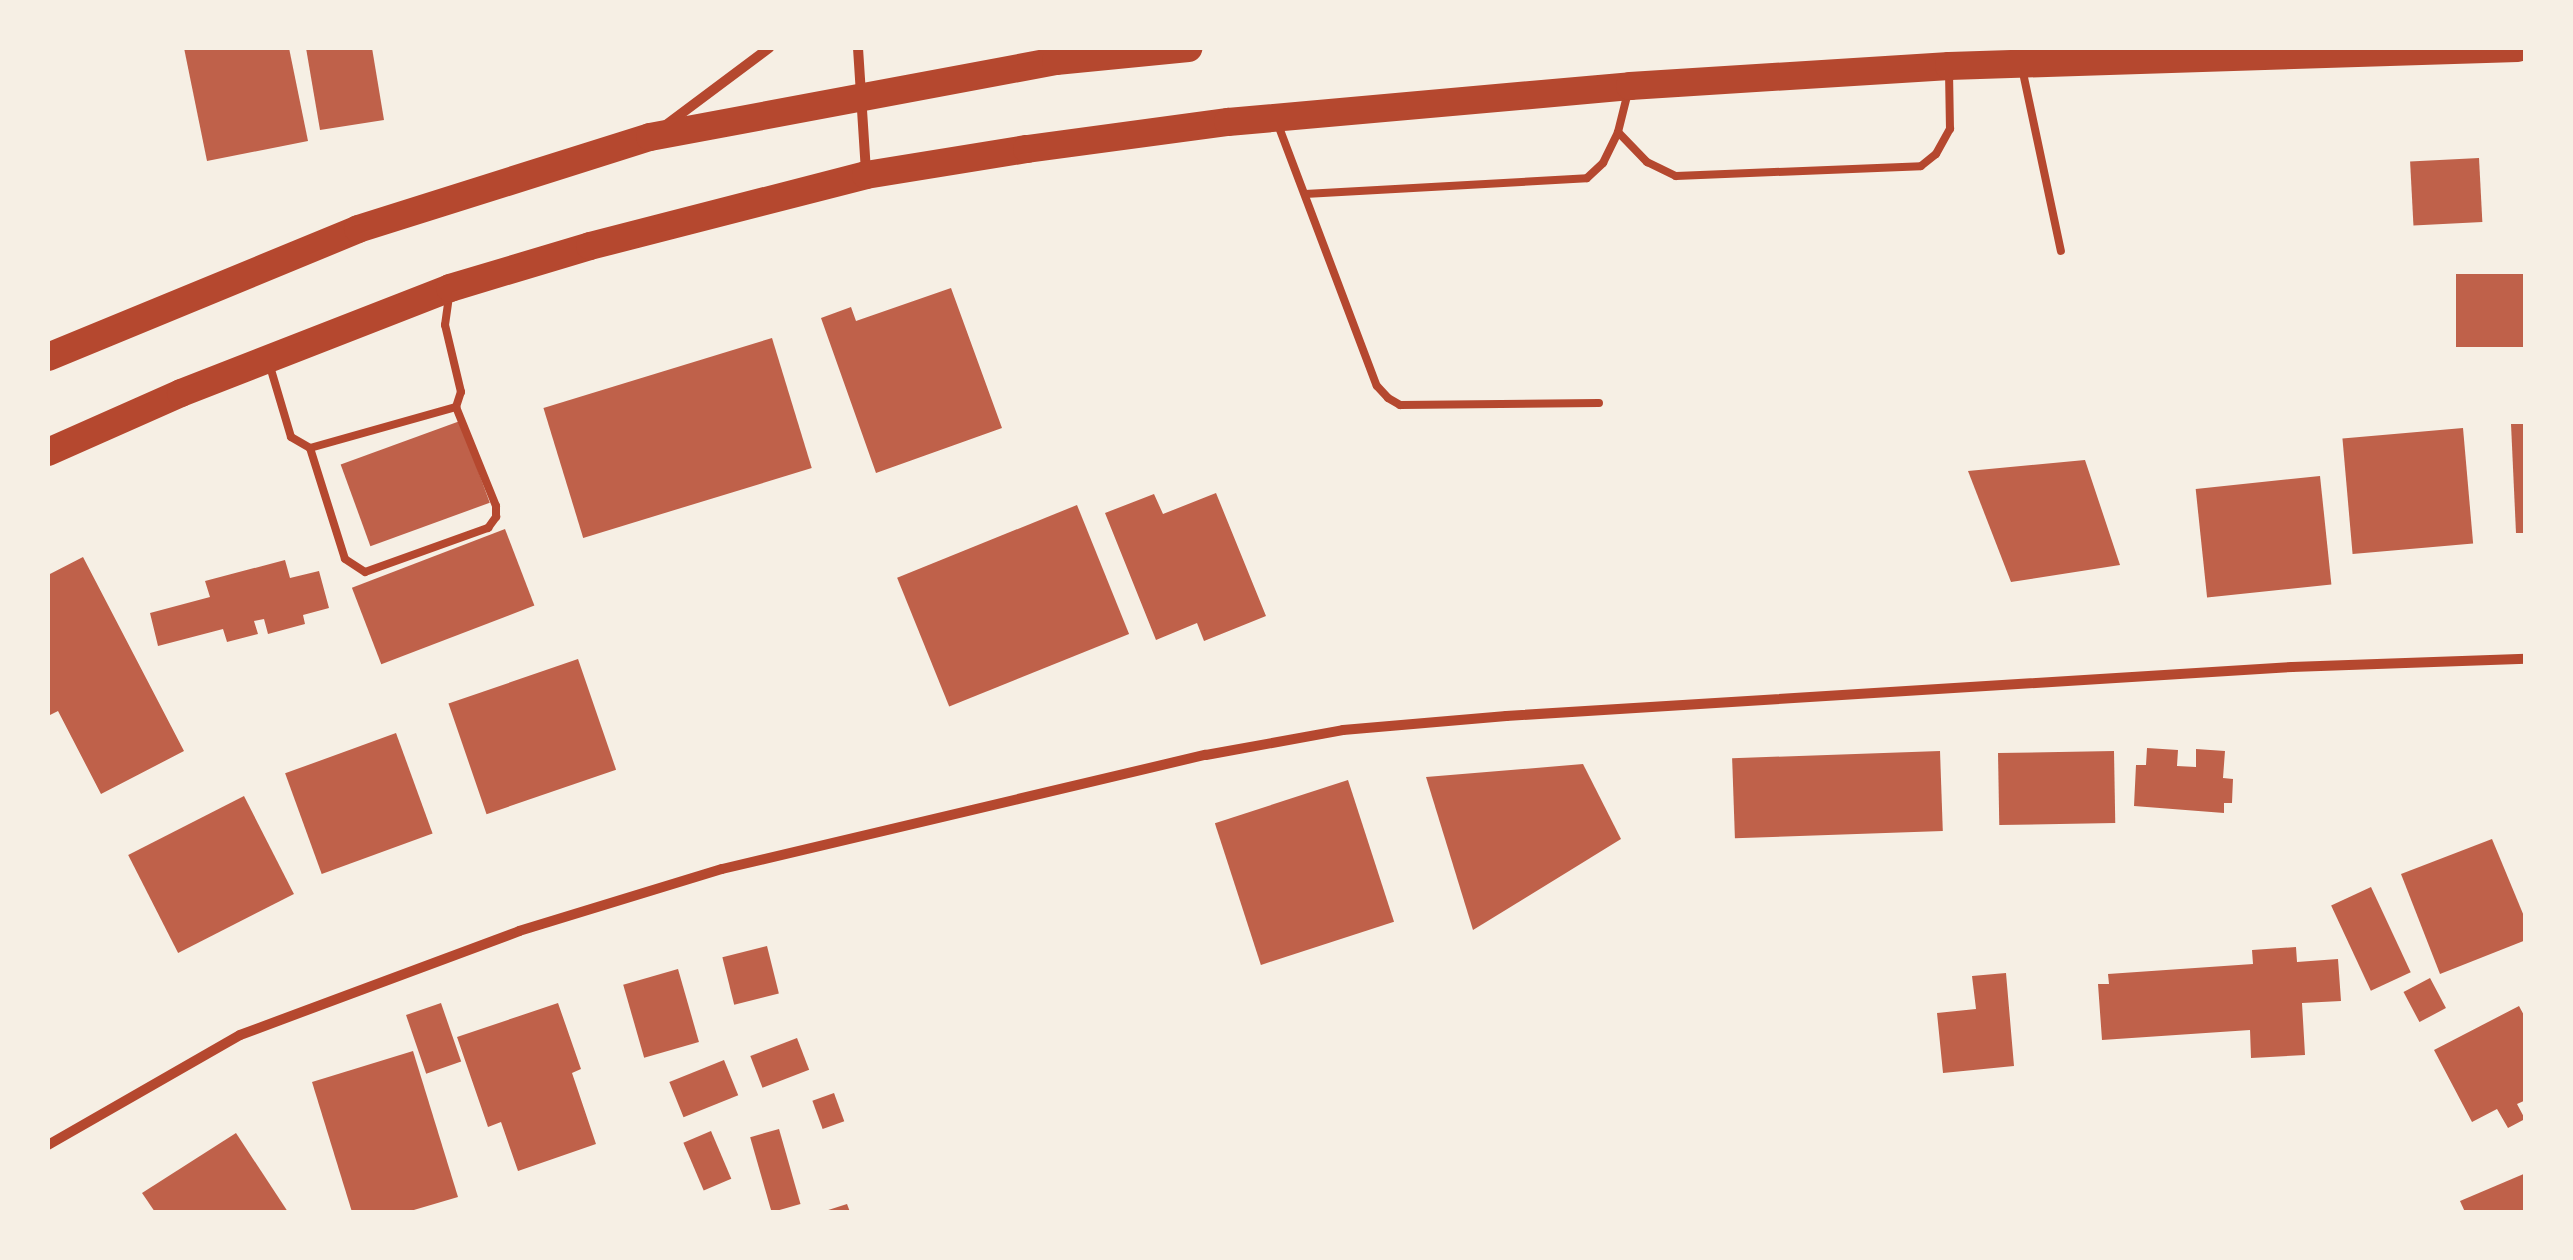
<!DOCTYPE html>
<html>
<head>
<meta charset="utf-8">
<style>
  body { margin:0 }
  #map { position:relative; width:2573px; height:1260px; overflow:hidden; background:#f6efe4; font-family:"Open Sans",sans-serif }
  div>[style] { position:absolute }
  .building>* { inset:0; background:#bf614a; transform-origin:0 0 }
  .service>* { height:8px; margin:-4px; padding:0 4px; transform-origin:4px; border-radius:4px; background:#b5482f }
  .minor>* { height:10px; margin:-5px; padding:0 5px; transform-origin:5px; border-radius:5px; background:#b5482f }
  .trunk>* { height:28px; margin:-14px; padding:0 14px; transform-origin:14px; border-radius:14px; background:#b5482f }
  span { translate:-50% -50%; white-space:nowrap; text-align:center; line-height:1.15; -webkit-text-stroke:10px #f6efe4; paint-order:stroke }
  .frame { position:absolute; inset:0; border:50px solid #f6efe4; pointer-events:none }
</style>
</head>
<body>
<div id="map">
  <div class="building">
    <i style="clip-path:polygon(184px 48px,289px 48px,308px 141px,207px 161px)"></i>
    <i style="clip-path:polygon(306px 48px,372px 48px,384px 120px,320px 130px)"></i>
    <i style="left:2479px;top:158px;width:64px;height:69px;rotate:87deg"></i>
    <i style="left:2526px;top:274px;width:73px;height:70px;rotate:90deg"></i>
    <i style="clip-path:polygon(951px 288px,1002px 428px,876px 473px,821px 318px,851px 307px,856px 321px)"></i>
    <i style="left:772px;top:338px;width:136px;height:239px;rotate:73deg"></i>
    <i style="left:460px;top:421px;width:87px;height:127px;rotate:70deg"></i>
    <i style="clip-path:polygon(2511px 424px,2526px 424px,2526px 533px,2516px 533px)"></i>
    <i style="left:2463px;top:428px;width:116px;height:121px;rotate:85deg"></i>
    <i style="clip-path:polygon(2085px 460px,2120px 565px,2011px 582px,1968px 471px)"></i>
    <i style="left:2320px;top:476px;width:109px;height:125px;rotate:84deg"></i>
    <i style="clip-path:polygon(1216px 493px,1266px 616px,1204px 641px,1197px 623px,1156px 640px,1105px 513px,1154px 494px,1163px 514px)"></i>
    <i style="left:1077px;top:505px;width:139px;height:194px;rotate:68deg"></i>
    <i style="left:505px;top:529px;width:82px;height:164px;rotate:69deg"></i>
    <i style="clip-path:polygon(83px 557px,184px 751px,101px 794px,58px 711px,48px 716px,48px 575px)"></i>
    <i style="clip-path:polygon(285px 560px,290px 578px,319px 571px,329px 608px,303px 615px,305px 624px,268px 634px,264px 619px,254px 621px,258px 634px,227px 642px,223px 629px,158px 646px,150px 613px,210px 597px,205px 581px)"></i>
    <i style="left:578px;top:659px;width:117px;height:137px;rotate:71deg"></i>
    <i style="left:396px;top:733px;width:107px;height:118px;rotate:70deg"></i>
    <i style="clip-path:polygon(2147px 748px,2178px 750px,2177px 766px,2196px 767px,2196px 749px,2225px 751px,2223px 778px,2233px 779px,2232px 803px,2224px 803px,2224px 813px,2134px 806px,2136px 765px,2146px 765px)"></i>
    <i style="left:1940px;top:751px;width:80px;height:208px;rotate:88deg"></i>
    <i style="left:2114px;top:751px;width:72px;height:116px;rotate:89deg"></i>
    <i style="clip-path:polygon(1583px 764px,1621px 839px,1473px 930px,1426px 777px)"></i>
    <i style="left:1348px;top:780px;width:149px;height:140px;rotate:72deg"></i>
    <i style="left:244px;top:796px;width:110px;height:130px;rotate:63deg"></i>
    <i style="clip-path:polygon(2492px 839px,2526px 921px,2526px 940px,2440px 974px,2401px 874px)"></i>
    <i style="left:2371px;top:887px;width:94px;height:44px;rotate:65deg"></i>
    <i style="left:767px;top:946px;width:49px;height:46px;rotate:76deg"></i>
    <i style="clip-path:polygon(2296px 947px,2297px 962px,2338px 959px,2341px 1001px,2302px 1003px,2305px 1055px,2251px 1058px,2250px 1030px,2102px 1040px,2098px 984px,2109px 984px,2108px 974px,2253px 964px,2252px 950px)"></i>
    <i style="left:678px;top:969px;width:76px;height:57px;rotate:74deg"></i>
    <i style="clip-path:polygon(2006px 973px,2014px 1066px,1943px 1073px,1937px 1013px,1976px 1009px,1972px 976px)"></i>
    <i style="left:2430px;top:978px;width:34px;height:30px;rotate:62deg"></i>
    <i style="left:441px;top:1003px;width:62px;height:37px;rotate:71deg"></i>
    <i style="clip-path:polygon(558px 1003px,581px 1069px,572px 1073px,596px 1144px,518px 1171px,501px 1122px,488px 1127px,457px 1037px)"></i>
    <i style="clip-path:polygon(2519px 1006px,2526px 1019px,2526px 1100px,2517px 1104px,2525px 1119px,2508px 1128px,2497px 1109px,2472px 1122px,2434px 1050px)"></i>
    <i style="left:797px;top:1038px;width:34px;height:50px;rotate:69deg"></i>
    <i style="clip-path:polygon(413px 1051px,458px 1197px,407px 1212px,352px 1212px,312px 1082px)"></i>
    <i style="left:724px;top:1060px;width:38px;height:59px;rotate:68deg"></i>
    <i style="left:834px;top:1093px;width:30px;height:23px;rotate:70deg"></i>
    <i style="left:779px;top:1129px;width:78px;height:30px;rotate:74deg"></i>
    <i style="left:711px;top:1131px;width:52px;height:30px;rotate:67deg"></i>
    <i style="clip-path:polygon(236px 1133px,288px 1212px,155px 1212px,142px 1193px)"></i>
    <i style="clip-path:polygon(2526px 1173px,2526px 1212px,2465px 1212px,2460px 1201px)"></i>
    <i style="clip-path:polygon(847px 1204px,850px 1212px,822px 1212px)"></i>
  </div>
  <div class="service">
    <i style="left:2022px;top:68px;width:187px;rotate:78deg"></i>
    <i style="left:1277px;top:122px;width:282px;rotate:69.3deg"></i>
    <i style="left:1377px;top:386px;width:16px;rotate:47deg"></i>
    <i style="left:1388px;top:398px;width:14px;rotate:30deg"></i>
    <i style="left:1400px;top:405px;width:199px;rotate:-0.6deg"></i>
    <i style="left:1618px;top:132px;width:42px;rotate:46deg"></i>
    <i style="left:1647px;top:162px;width:32px;rotate:26deg"></i>
    <i style="left:1676px;top:176px;width:245px;rotate:-2.3deg"></i>
    <i style="left:1921px;top:166px;width:19px;rotate:-39deg"></i>
    <i style="left:1936px;top:154px;width:29px;rotate:-61deg"></i>
    <i style="left:1950px;top:129px;width:58px;rotate:-91deg"></i>
    <i style="left:1305px;top:194px;width:282px;rotate:-3.2deg"></i>
    <i style="left:1587px;top:178px;width:22px;rotate:-43deg"></i>
    <i style="left:1603px;top:163px;width:34px;rotate:-64deg"></i>
    <i style="left:1618px;top:132px;width:41px;rotate:-76deg"></i>
    <i style="left:269px;top:363px;width:77px;rotate:73.4deg"></i>
    <i style="left:291px;top:437px;width:22px;rotate:30deg"></i>
    <i style="left:310px;top:448px;width:152px;rotate:-15.7deg"></i>
    <i style="left:456px;top:407px;width:16px;rotate:-72deg"></i>
    <i style="left:461px;top:392px;width:69px;rotate:-103.4deg"></i>
    <i style="left:445px;top:325px;width:30px;rotate:-82deg"></i>
    <i style="left:310px;top:448px;width:116px;rotate:72.5deg"></i>
    <i style="left:345px;top:559px;width:24px;rotate:33deg"></i>
    <i style="left:365px;top:572px;width:131px;rotate:-19.7deg"></i>
    <i style="left:488px;top:528px;width:14px;rotate:-54deg"></i>
    <i style="left:496px;top:517px;width:11px;rotate:-90deg"></i>
    <i style="left:496px;top:506px;width:107px;rotate:-112deg"></i>
  </div>
  <div class="minor">
    <i style="left:858px;top:48px;width:123px;rotate:86.3deg"></i>
    <i style="left:666px;top:125px;width:129px;rotate:-36.8deg"></i>
    <i style="left:48px;top:1145px;width:221px;rotate:-29.8deg"></i>
    <i style="left:240px;top:1035px;width:298px;rotate:-20.4deg"></i>
    <i style="left:519px;top:931px;width:212px;rotate:-17deg"></i>
    <i style="left:722px;top:869px;width:497px;rotate:-13.3deg"></i>
    <i style="left:1206px;top:755px;width:139px;rotate:-10.3deg"></i>
    <i style="left:1343px;top:730px;width:164px;rotate:-4.9deg"></i>
    <i style="left:1506px;top:716px;width:788px;rotate:-3.57deg"></i>
    <i style="left:2292px;top:667px;width:234px;rotate:-2deg"></i>
  </div>
  <div class="trunk">
    <i style="left:48px;top:357px;width:335px;rotate:-22.4deg"></i>
    <i style="left:358px;top:229px;width:306px;rotate:-17.5deg"></i>
    <i style="left:650px;top:137px;width:413px;rotate:-10.6deg"></i>
    <i style="left:1056px;top:61px;width:133px;rotate:-5.6deg"></i>
    <i style="left:48px;top:452px;width:145px;rotate:-23.9deg"></i>
    <i style="left:181px;top:393px;width:289px;rotate:-21.3deg"></i>
    <i style="left:450px;top:288px;width:146px;rotate:-16.7deg"></i>
    <i style="left:590px;top:246px;width:285px;rotate:-14.4deg"></i>
    <i style="left:866px;top:175px;width:163px;rotate:-9.2deg"></i>
    <i style="left:1027px;top:149px;width:203px;rotate:-7.7deg"></i>
    <i style="left:1228px;top:122px;width:404px;rotate:-5.1deg"></i>
    <i style="left:1630px;top:86px;width:320px;rotate:-3.6deg"></i>
    <i style="left:1949px;top:66px;width:569px;rotate:-1.81deg"></i>
  </div>
  <div class="frame"></div>
</div>
</body>
</html>
